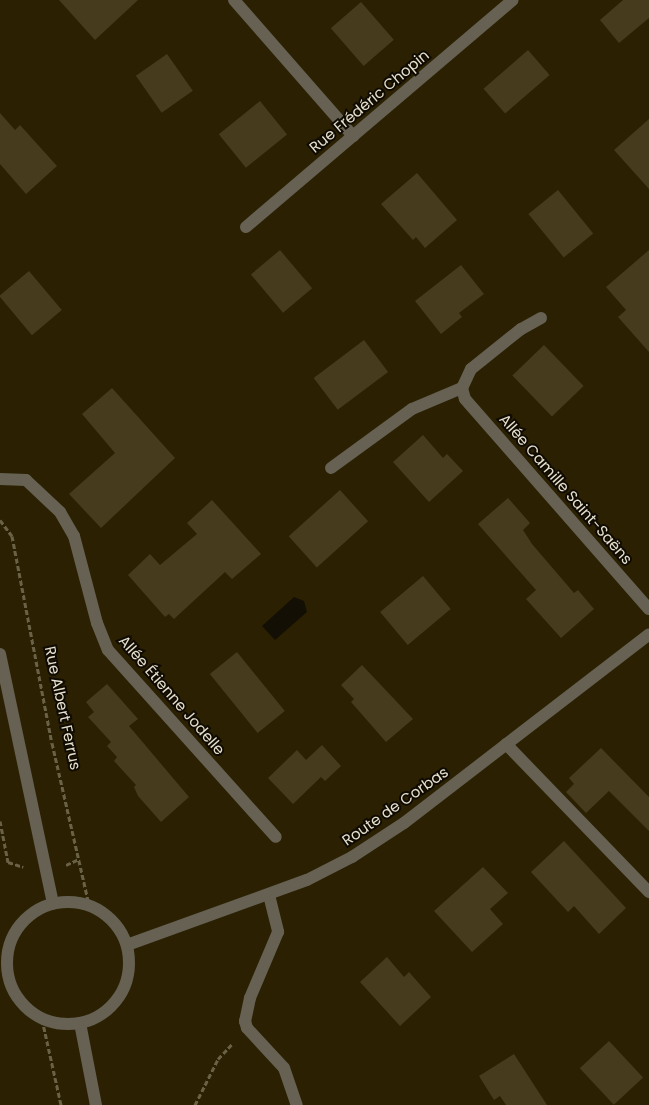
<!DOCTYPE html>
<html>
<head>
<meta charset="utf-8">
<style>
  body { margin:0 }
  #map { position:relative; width:649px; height:1105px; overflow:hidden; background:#2b2102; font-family:Poppins,sans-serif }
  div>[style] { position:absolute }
  .water>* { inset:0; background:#130f04 }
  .building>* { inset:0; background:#463b1c; transform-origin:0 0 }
  .path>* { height:3px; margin-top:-1.5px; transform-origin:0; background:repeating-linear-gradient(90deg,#6a6147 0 5px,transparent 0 7.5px) }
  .service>* { height:12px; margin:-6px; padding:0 6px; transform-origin:6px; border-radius:6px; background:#666153 }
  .minor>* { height:12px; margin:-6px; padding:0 6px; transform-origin:6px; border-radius:6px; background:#666153 }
  .tertiary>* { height:12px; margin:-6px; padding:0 6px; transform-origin:6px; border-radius:6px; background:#666153 }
  .tertiary>.ring { margin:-6px; padding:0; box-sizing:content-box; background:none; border:12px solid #666153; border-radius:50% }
  span { translate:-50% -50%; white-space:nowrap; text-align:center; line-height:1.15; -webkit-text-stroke:4px #100b02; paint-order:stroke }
  .street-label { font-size:15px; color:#e6e0ce }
</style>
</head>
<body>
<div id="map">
  <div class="water">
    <i style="clip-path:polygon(294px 597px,304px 601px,307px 612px,275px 640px,262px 626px)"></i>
  </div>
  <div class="building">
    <i style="clip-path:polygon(59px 0,138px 0,95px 40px)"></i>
    <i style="clip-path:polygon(623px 0,649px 0,649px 18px,619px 43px,600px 20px)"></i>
    <i style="left:361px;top:2px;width:50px;height:40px;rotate:49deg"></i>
    <i style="left:528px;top:50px;width:33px;height:59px;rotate:49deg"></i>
    <i style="left:167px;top:54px;width:45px;height:38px;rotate:55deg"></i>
    <i style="left:260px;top:101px;width:43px;height:53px;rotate:51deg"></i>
    <i style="clip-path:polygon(0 113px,15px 130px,20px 125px,57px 166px,26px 194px,0 164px)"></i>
    <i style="clip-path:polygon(649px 119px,649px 189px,614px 150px)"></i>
    <i style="clip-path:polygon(417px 173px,457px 220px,425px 248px,416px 237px,413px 240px,381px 204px)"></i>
    <i style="left:558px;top:190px;width:56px;height:38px;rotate:51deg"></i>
    <i style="left:280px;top:250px;width:50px;height:38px;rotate:50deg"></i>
    <i style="clip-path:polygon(649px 250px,649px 352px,618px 317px,626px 310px,606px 287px)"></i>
    <i style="clip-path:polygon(461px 265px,484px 294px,459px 313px,462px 317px,441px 334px,415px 301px)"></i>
    <i style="left:29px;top:271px;width:51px;height:39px;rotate:50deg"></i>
    <i style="left:364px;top:340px;width:40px;height:63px;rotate:53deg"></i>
    <i style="left:544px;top:345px;width:57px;height:44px;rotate:46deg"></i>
    <i style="clip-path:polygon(112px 388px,175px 458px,101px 528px,69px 494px,115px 453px,82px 414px)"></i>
    <i style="clip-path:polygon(423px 435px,443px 458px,447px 454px,463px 471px,429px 502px,393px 462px)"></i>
    <i style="left:340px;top:490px;width:42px;height:69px;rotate:48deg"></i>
    <i style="clip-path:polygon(508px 498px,530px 523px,523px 530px,532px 544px,574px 593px,578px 590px,594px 609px,561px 638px,526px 599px,536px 590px,478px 524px)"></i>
    <i style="clip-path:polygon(212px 500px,261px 554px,232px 579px,225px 572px,174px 619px,169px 614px,165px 617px,128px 575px,150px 554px,160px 565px,197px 534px,187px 523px)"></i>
    <i style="left:423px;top:576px;width:43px;height:56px;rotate:50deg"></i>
    <i style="left:237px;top:652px;width:76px;height:35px;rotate:51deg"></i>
    <i style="clip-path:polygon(362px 665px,413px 719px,386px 742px,351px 702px,354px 699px,341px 685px)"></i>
    <i style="clip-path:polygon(107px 684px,138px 719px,129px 726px,189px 797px,161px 822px,138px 796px,134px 787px,136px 785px,114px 761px,117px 757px,107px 746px,111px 742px,88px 717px,94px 712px,86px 702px)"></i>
    <i style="clip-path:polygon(322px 745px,341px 766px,325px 781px,321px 777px,293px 804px,268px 778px,297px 750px,306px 760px)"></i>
    <i style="clip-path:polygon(601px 748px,649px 797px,649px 831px,609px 791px,586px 813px,566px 792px,574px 784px,569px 778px)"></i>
    <i style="clip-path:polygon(564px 841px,626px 908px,599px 934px,574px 906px,568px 912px,531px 872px)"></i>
    <i style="clip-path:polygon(483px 867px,508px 893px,490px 909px,503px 924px,472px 952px,434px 911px)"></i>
    <i style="clip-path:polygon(387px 957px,404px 977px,409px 972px,431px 997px,400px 1026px,360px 982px)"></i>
    <i style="left:609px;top:1041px;width:50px;height:40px;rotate:47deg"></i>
    <i style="clip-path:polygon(514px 1054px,547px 1105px,506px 1105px,500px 1096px,494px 1100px,479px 1076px)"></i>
  </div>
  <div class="path">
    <i style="left:0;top:520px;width:20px;rotate:53deg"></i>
    <i style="left:12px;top:536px;width:211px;rotate:79.1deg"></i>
    <i style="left:52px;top:743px;width:166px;rotate:77.1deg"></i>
    <i style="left:0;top:821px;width:42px;rotate:79deg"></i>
    <i style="left:8px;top:862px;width:16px;rotate:18deg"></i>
    <i style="left:66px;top:865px;width:14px;rotate:-25deg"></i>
    <i style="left:42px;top:1019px;width:88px;rotate:77.5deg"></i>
    <i style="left:195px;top:1105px;width:51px;rotate:-63.4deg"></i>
    <i style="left:218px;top:1059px;width:22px;rotate:-47deg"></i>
  </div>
  <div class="service">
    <i style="left:506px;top:744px;width:206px;rotate:46deg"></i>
  </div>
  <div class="minor">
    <i style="left:234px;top:0;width:181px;rotate:48.8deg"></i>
    <i style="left:246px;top:227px;width:350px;rotate:-40.4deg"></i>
    <i style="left:541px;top:318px;width:23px;rotate:151deg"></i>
    <i style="left:521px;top:329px;width:64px;rotate:141.3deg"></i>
    <i style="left:471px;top:369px;width:21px;rotate:115deg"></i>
    <i style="left:462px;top:388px;width:11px;rotate:75deg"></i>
    <i style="left:465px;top:399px;width:279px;rotate:48.8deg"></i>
    <i style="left:331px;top:468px;width:100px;rotate:-36.1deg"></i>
    <i style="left:412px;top:409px;width:54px;rotate:-22.8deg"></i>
    <i style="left:0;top:479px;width:26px;rotate:2deg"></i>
    <i style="left:26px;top:480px;width:47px;rotate:43.3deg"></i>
    <i style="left:60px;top:512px;width:28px;rotate:60deg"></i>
    <i style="left:74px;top:536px;width:90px;rotate:75.2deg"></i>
    <i style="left:97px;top:623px;width:29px;rotate:68deg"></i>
    <i style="left:108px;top:650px;width:251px;rotate:48.1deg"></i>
    <i style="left:0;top:654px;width:255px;rotate:78deg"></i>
    <i style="left:269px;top:895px;width:38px;rotate:76deg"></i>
    <i style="left:278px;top:932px;width:72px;rotate:113deg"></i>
    <i style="left:250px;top:998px;width:24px;rotate:102deg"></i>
    <i style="left:245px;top:1021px;width:7px;rotate:74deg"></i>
    <i style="left:247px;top:1028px;width:54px;rotate:47.2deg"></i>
    <i style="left:284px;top:1068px;width:39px;rotate:71deg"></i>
    <i style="left:80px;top:1023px;width:84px;rotate:79deg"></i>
  </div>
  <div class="tertiary">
    <i class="ring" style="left:7px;top:902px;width:110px;height:110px"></i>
    <i style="left:127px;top:945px;width:191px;rotate:-19.9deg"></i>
    <i style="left:307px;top:880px;width:51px;rotate:-27.1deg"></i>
    <i style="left:352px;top:857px;width:62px;rotate:-33.2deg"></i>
    <i style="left:404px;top:823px;width:309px;rotate:-37.6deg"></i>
  </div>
  <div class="street-label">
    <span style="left:369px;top:101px;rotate:-40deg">Rue Frédéric Chopin</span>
    <span style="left:566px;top:489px;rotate:49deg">Allée Camille Saint-Saëns</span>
    <span style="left:172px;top:695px;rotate:49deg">Allée Étienne Jodelle</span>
    <span style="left:63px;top:708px;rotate:78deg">Rue Albert Ferrus</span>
    <span style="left:395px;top:806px;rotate:-35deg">Route de Corbas</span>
  </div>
</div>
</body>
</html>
